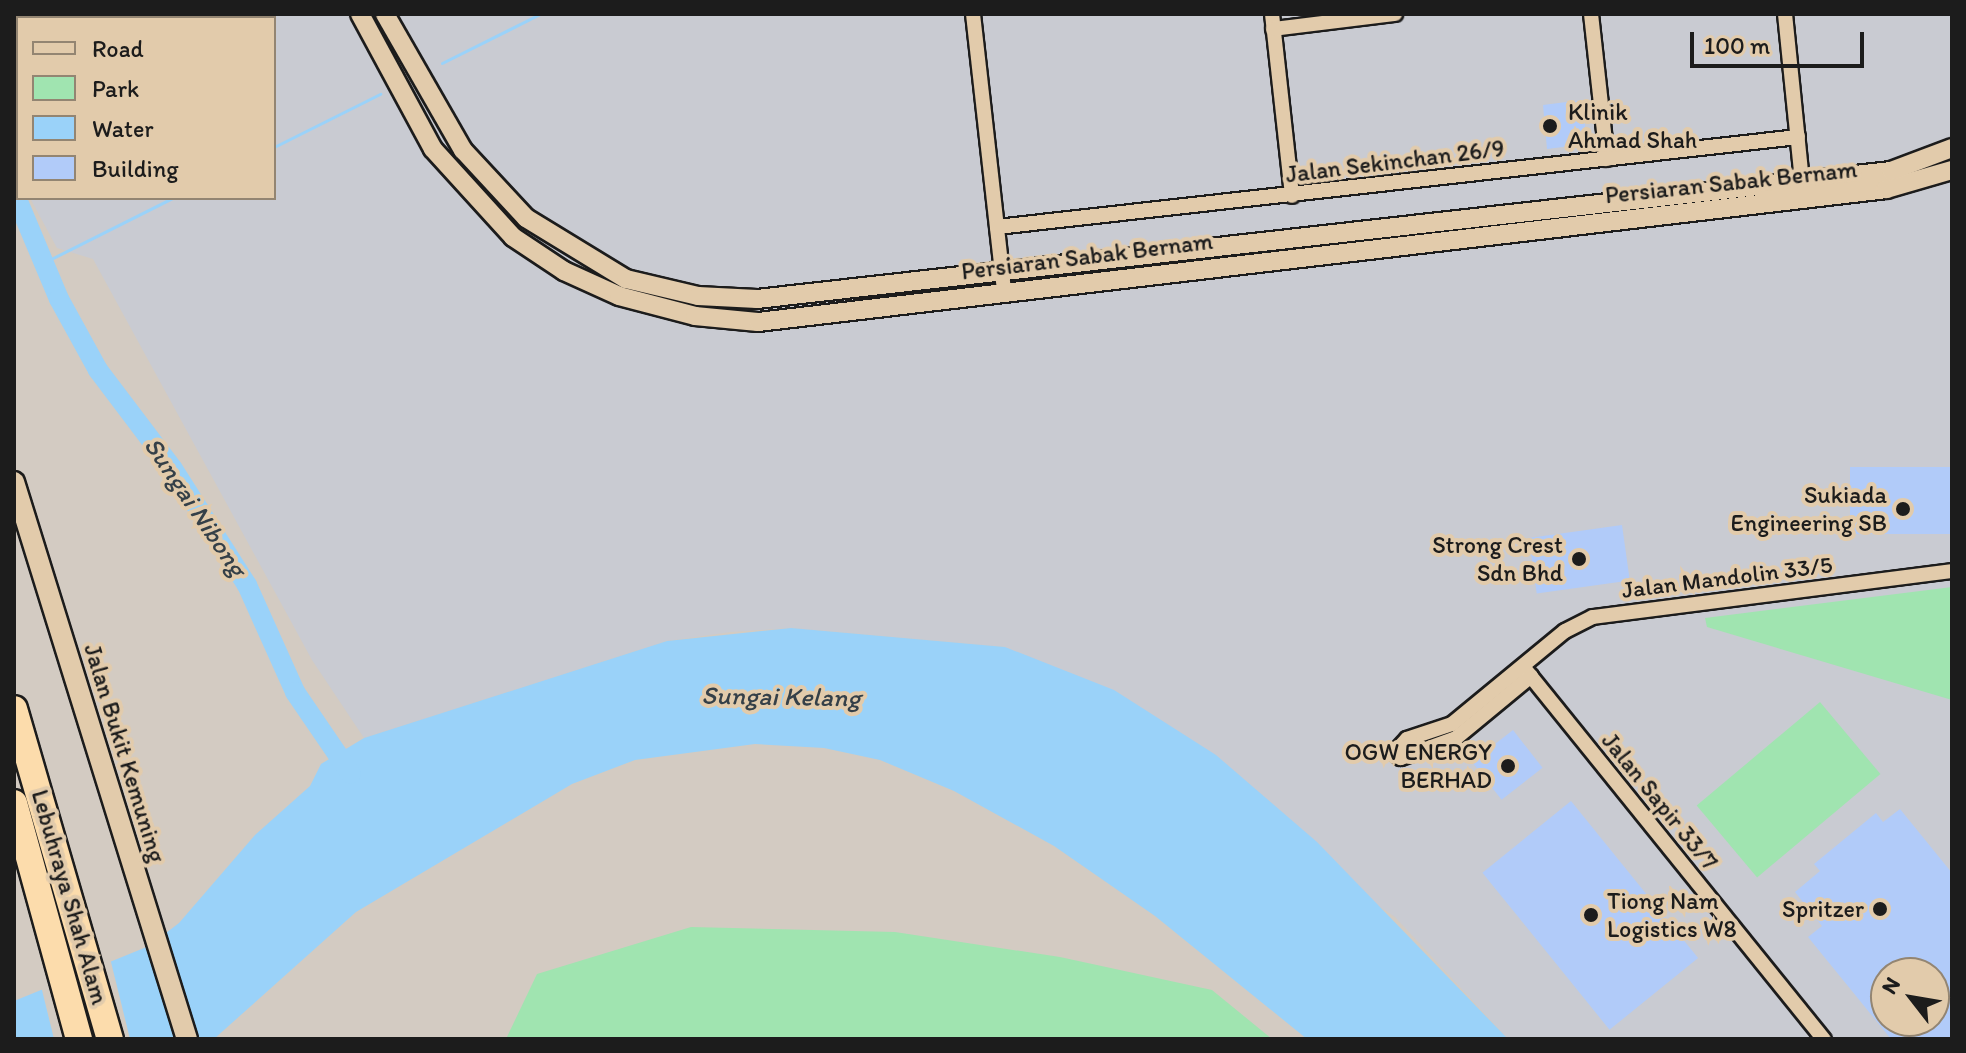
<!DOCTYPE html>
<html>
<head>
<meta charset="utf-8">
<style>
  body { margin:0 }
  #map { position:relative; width:1966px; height:1053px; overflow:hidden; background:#d3cbc2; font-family:Itim,sans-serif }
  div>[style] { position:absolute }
  .built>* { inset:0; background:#c9cbd2 }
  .green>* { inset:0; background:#a0e4b0; transform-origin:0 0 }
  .water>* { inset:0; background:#9ad2f9 }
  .pier>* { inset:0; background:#d3cbc2 }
  .stream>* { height:3px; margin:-1.5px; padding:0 1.5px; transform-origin:1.5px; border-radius:1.5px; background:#9ad2f9 }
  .river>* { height:20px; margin:-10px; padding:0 10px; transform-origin:10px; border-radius:10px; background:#9ad2f9 }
  .building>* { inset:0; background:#b1cbf9; transform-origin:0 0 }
  .roads { filter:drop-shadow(2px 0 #1c1c1c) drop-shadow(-2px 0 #1c1c1c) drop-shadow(0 2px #1c1c1c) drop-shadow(0 -2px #1c1c1c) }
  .minor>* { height:14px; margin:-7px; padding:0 7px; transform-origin:7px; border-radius:7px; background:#e2cbab }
  .tertiary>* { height:18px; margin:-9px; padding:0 9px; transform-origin:9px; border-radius:9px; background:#e2cbab }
  .secondary>* { height:20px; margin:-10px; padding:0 10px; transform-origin:10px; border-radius:10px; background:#e2cbab }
  .motorway>* { height:26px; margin:-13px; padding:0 13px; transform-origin:13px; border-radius:13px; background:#fcdcac }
  .dots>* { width:22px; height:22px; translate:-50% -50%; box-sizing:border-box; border:4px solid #e2cbab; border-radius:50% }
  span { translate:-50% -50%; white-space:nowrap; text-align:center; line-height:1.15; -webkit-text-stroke:8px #e2cbab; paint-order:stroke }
  .poi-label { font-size:24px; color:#1c1c1c }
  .left { translate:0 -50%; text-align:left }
  .right { translate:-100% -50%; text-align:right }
  .street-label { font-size:24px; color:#1c1c1c }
  .water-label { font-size:26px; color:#354048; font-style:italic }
  .frame { position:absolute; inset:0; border:16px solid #1c1c1c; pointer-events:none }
  .legend { position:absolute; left:16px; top:16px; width:260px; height:184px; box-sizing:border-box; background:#e2cbab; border:2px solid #938572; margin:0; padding:10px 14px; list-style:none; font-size:24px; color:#1c1c1c }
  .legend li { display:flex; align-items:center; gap:16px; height:40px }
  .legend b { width:40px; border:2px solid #938572 }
  .north { position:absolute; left:1870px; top:957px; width:80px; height:80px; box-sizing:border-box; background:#e2cbab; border:2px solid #938572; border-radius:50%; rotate:301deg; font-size:22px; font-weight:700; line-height:32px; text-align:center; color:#1c1c1c }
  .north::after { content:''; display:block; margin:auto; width:28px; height:36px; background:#1c1c1c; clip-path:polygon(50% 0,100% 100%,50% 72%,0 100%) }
  .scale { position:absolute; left:1690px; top:32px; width:174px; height:36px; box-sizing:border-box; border:4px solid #1c1c1c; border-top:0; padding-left:10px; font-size:24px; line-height:28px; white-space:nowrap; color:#1c1c1c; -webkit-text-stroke:6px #e2cbab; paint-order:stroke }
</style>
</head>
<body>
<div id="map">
  <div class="built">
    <i style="clip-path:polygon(evenodd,14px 14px,1952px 14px,1952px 1039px,1508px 1039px,1395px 917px,1005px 647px,791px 628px,731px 632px,667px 641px,364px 738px,312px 660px,93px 259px,57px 248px,30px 198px,274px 198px,274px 18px,18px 18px,18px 175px,14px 14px,1886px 973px,1934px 973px,1934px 1021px,1886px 1021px,1886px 973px)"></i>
  </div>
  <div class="green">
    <i style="clip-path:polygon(1952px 587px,1952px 700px,1707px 627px,1705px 618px)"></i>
    <i style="left:1820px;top:702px;width:94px;height:161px;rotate:50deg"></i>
    <i style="clip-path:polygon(691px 927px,895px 932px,1060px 957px,1212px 990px,1272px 1039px,506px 1039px,537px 974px)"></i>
  </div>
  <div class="water">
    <i style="clip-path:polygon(791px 628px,1005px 647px,1114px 690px,1216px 755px,1317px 842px,1508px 1039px,1307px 1039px,1155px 916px,1054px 846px,954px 791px,880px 760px,824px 748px,755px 744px,635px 760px,572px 784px,356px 912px,214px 1039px,14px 1039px,14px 1001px,149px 946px,179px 923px,255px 835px,310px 786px,321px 764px,364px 738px,667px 641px)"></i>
  </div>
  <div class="pier">
    <i style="clip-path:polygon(110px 958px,130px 1039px,54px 1039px,41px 986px)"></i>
  </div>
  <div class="stream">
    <i style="left:442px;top:63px;width:110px;rotate:-26.6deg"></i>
    <i style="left:274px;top:147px;width:119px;rotate:-26.6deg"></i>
    <i style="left:43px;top:263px;width:144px;rotate:-26.7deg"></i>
  </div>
  <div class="river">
    <i style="left:14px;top:192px;width:116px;rotate:67.2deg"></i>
    <i style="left:59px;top:299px;width:81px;rotate:61.2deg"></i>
    <i style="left:98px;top:370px;width:124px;rotate:52.9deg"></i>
    <i style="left:173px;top:469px;width:138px;rotate:57.5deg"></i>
    <i style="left:247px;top:585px;width:117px;rotate:65.8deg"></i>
    <i style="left:295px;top:692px;width:99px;rotate:55.7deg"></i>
  </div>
  <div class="building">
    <i style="clip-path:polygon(1582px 100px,1586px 135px,1579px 145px,1547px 149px,1543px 105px)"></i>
    <i style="left:1952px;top:467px;width:67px;height:102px;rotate:90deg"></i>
    <i style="left:1622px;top:525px;width:56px;height:94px;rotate:82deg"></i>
    <i style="left:1513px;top:730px;width:48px;height:52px;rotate:52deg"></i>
    <i style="left:1571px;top:801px;width:202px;height:114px;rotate:51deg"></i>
    <i style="clip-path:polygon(evenodd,1900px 809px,1952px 873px,1952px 1039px,1891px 1039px,1808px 937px,1822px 926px,1795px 892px,1820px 871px,1814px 864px,1876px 813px,1883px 822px,1900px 809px,1886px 973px,1934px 973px,1934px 1021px,1886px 1021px,1886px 973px)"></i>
  </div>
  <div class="roads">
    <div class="minor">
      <i style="left:973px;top:14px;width:278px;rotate:83.6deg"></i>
      <i style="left:1272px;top:14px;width:183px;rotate:83.7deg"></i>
      <i style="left:1591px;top:14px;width:146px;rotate:83.7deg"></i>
      <i style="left:1785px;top:14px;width:168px;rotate:84.2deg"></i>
      <i style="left:1273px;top:29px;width:123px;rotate:-7deg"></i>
      <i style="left:997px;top:227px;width:806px;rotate:-6.41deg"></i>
      <i style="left:1525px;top:669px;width:476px;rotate:51.1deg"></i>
      <i style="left:1531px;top:676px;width:97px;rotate:140.4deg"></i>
      <i style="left:1456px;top:738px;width:59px;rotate:160deg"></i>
      <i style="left:1401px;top:758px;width:9px;rotate:-144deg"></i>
      <i style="left:1394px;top:753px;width:19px;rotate:-47deg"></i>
      <i style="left:1407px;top:739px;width:47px;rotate:-18.4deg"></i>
      <i style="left:1452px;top:724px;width:146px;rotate:-39.5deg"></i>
      <i style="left:1565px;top:631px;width:31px;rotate:-27deg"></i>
      <i style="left:1593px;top:617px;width:362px;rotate:-7.3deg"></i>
    </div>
    <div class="tertiary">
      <i style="left:360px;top:14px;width:153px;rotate:61.6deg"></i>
      <i style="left:433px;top:149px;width:119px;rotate:47.7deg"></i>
      <i style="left:513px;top:237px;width:61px;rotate:33.7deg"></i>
      <i style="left:564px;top:271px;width:60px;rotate:24.4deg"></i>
      <i style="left:619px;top:296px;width:79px;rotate:14.7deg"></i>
      <i style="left:695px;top:316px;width:63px;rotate:5.4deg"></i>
      <i style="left:758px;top:322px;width:1136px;rotate:-6.72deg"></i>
      <i style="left:1886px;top:189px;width:69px;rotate:-16.1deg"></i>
      <i style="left:385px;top:14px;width:157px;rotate:60.2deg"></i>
      <i style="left:463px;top:150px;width:93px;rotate:47.2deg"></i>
      <i style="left:526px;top:218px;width:117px;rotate:31.4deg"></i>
      <i style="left:626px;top:279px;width:74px;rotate:13.3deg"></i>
      <i style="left:698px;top:296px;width:59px;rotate:2.9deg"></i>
      <i style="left:757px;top:299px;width:1141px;rotate:-6.44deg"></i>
      <i style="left:1891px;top:171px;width:65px;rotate:-20.7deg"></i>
    </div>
    <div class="secondary">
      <i style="left:14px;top:482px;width:583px;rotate:72.75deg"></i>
    </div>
    <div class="motorway">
      <i style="left:14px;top:709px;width:344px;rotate:73.8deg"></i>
      <i style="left:14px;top:803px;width:245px;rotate:74.6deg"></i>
    </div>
  </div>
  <div class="dots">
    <i style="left:1550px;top:126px;background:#1c1c1c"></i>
    <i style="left:1903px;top:509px;background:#1c1c1c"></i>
    <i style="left:1579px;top:559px;background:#1c1c1c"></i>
    <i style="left:1508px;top:766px;background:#1c1c1c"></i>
    <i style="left:1880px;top:909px;background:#1c1c1c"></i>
    <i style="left:1591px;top:915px;background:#1c1c1c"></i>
  </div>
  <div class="poi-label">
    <span class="left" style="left:1568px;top:126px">Klinik<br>Ahmad Shah</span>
    <span class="right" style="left:1887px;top:509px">Sukiada<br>Engineering SB</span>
    <span class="right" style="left:1563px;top:559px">Strong Crest<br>Sdn Bhd</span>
    <span class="right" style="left:1492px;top:766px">OGW ENERGY<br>BERHAD</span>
    <span class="left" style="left:1607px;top:915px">Tiong Nam<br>Logistics W8</span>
    <span class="right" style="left:1864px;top:909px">Spritzer</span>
  </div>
  <div class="street-label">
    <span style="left:1395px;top:161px;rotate:-7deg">Jalan Sekinchan 26/9</span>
    <span style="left:1731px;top:182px;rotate:-6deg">Persiaran Sabak Bernam</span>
    <span style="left:1087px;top:256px;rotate:-7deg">Persiaran Sabak Bernam</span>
    <span style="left:1727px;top:577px;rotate:-7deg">Jalan Mandolin 33/5</span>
    <span style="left:125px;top:753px;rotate:73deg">Jalan Bukit Kemuning</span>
    <span style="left:1660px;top:801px;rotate:51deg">Jalan Sapir 33/7</span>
    <span style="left:70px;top:897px;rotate:74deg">Lebuhraya Shah Alam</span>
  </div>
  <div class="water-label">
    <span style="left:195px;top:507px;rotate:56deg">Sungai Nibong</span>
    <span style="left:781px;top:697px;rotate:1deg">Sungai Kelang</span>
  </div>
  <div class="frame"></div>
  <ul class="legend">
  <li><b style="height:10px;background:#e2cbab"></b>Road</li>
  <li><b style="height:22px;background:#a0e4b0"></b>Park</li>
  <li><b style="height:22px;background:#9ad2f9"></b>Water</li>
  <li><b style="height:22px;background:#b1cbf9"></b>Building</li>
  </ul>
  <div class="north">N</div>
  <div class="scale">100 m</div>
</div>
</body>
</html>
